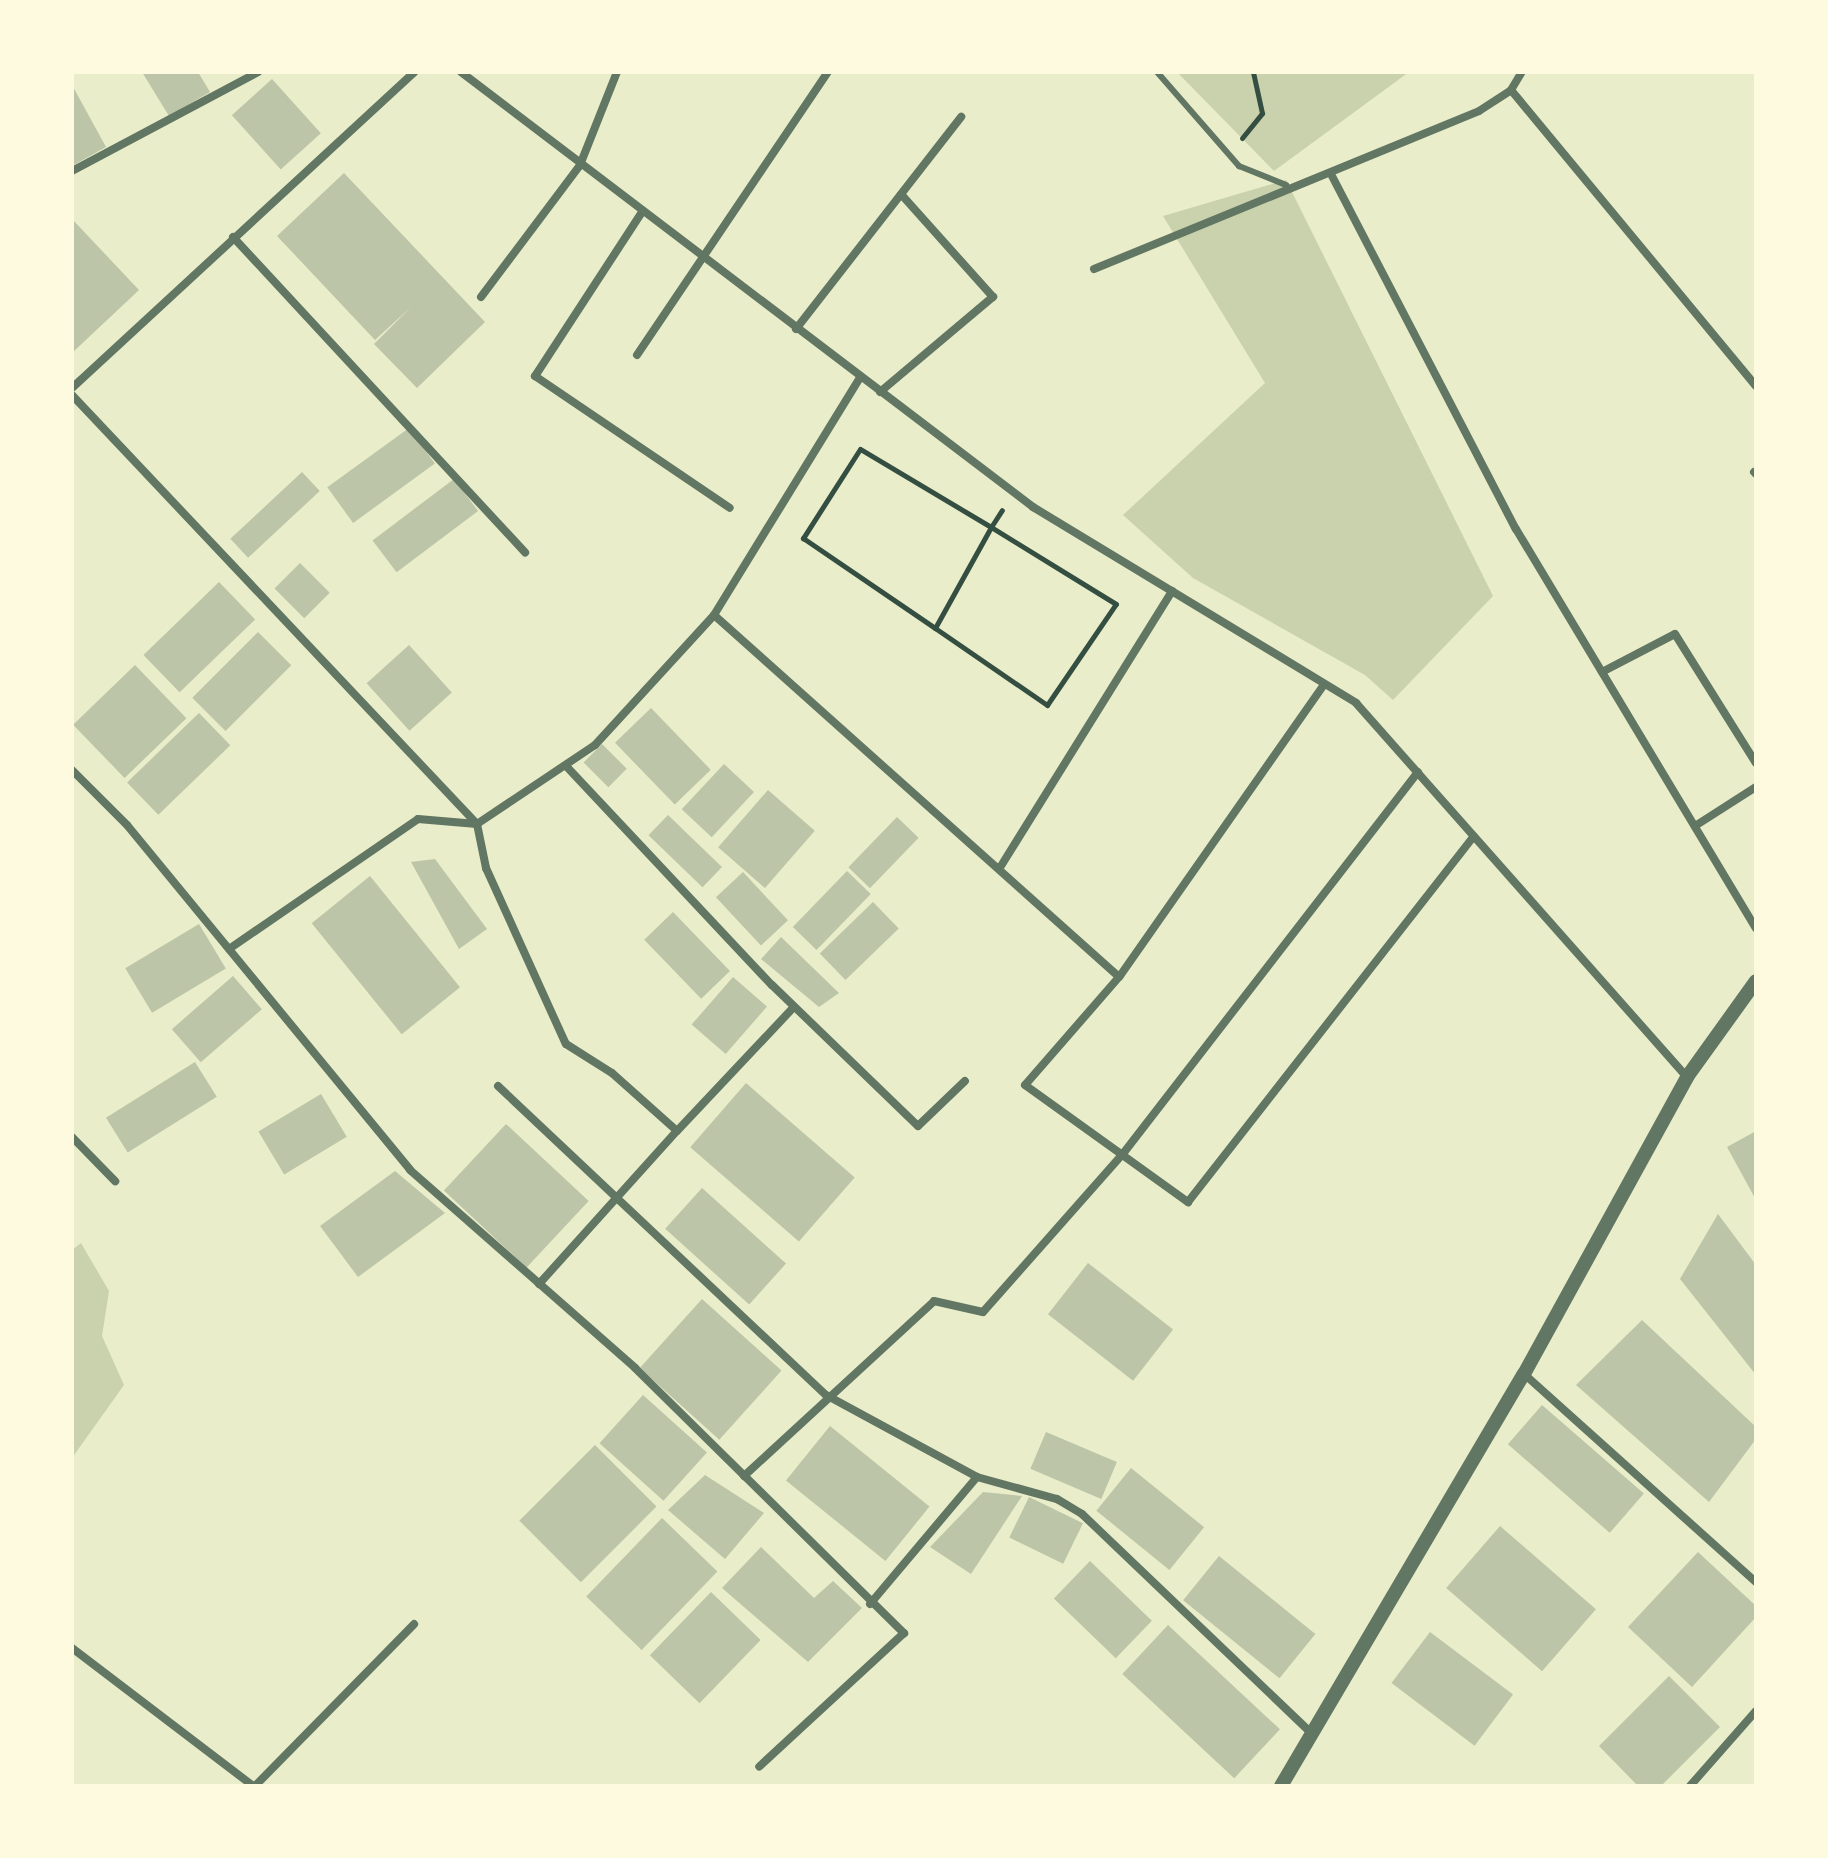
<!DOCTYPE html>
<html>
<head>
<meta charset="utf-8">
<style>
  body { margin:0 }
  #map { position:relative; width:1828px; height:1858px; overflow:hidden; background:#e9edc9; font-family:Quicksand,sans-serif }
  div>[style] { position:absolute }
  .green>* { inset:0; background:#cad2ad }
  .building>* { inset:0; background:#bcc5a7; transform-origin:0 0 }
  .path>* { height:5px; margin:-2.5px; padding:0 2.5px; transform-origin:2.5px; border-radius:2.5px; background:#344e41 }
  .service>* { height:6px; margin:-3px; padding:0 3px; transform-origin:3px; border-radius:3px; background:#617663 }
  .minor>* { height:8px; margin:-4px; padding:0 4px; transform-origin:4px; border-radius:4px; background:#617663 }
  .tertiary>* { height:14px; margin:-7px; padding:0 7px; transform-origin:7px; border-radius:7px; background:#617663 }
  span { translate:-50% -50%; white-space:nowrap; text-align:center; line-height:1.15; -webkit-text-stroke:7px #fefae0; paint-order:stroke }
  .frame { position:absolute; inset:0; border:74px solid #fefae0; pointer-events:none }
</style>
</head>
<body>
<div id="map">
  <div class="green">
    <i style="clip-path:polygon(1177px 72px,1409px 72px,1274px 171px)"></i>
    <i style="clip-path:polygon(1286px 180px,1493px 596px,1393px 700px,1365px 675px,1193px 578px,1123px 515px,1265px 383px,1163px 216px)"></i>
    <i style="clip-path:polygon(81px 1243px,109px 1291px,102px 1336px,124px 1385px,72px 1458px,72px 1250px)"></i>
  </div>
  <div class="building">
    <i style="clip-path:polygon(142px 72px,198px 72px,210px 92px,169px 116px)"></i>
    <i style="left:272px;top:79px;width:73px;height:54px;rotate:48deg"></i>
    <i style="clip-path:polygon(72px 85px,106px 147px,72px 166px)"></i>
    <i style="clip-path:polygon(344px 173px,485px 322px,417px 388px,374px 344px,411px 307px,375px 340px,277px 236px)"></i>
    <i style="clip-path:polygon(72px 219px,139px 290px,72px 353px)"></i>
    <i style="left:409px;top:428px;width:44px;height:101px;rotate:54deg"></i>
    <i style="left:302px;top:472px;width:26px;height:98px;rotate:47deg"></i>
    <i style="left:454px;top:479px;width:40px;height:102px;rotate:53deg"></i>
    <i style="left:300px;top:563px;width:42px;height:36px;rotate:45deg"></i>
    <i style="left:219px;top:582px;width:52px;height:105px;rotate:46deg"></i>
    <i style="left:258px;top:632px;width:47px;height:93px;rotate:45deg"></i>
    <i style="left:409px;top:645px;width:64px;height:57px;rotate:48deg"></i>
    <i style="left:135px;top:665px;width:74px;height:86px;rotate:46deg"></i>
    <i style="left:651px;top:708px;width:86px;height:50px;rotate:46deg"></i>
    <i style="left:199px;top:713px;width:45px;height:100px;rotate:46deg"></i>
    <i style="left:602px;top:744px;width:35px;height:26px;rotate:45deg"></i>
    <i style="left:724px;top:764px;width:41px;height:62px;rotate:43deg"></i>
    <i style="left:768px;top:790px;width:62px;height:76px;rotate:41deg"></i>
    <i style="left:668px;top:815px;width:75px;height:28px;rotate:44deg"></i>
    <i style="left:897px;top:817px;width:30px;height:70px;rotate:44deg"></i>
    <i style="clip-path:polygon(435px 859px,487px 929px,459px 949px,411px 862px)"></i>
    <i style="left:847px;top:871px;width:33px;height:78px;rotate:44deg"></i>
    <i style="left:743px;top:872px;width:66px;height:37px;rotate:47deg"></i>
    <i style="left:370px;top:876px;width:143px;height:75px;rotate:51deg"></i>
    <i style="left:873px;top:902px;width:37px;height:74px;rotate:46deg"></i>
    <i style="left:673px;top:912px;width:82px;height:40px;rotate:46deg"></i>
    <i style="left:199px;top:924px;width:52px;height:86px;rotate:59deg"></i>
    <i style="clip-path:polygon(781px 937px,839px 993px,819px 1007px,761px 959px)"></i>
    <i style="left:233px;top:976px;width:44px;height:81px;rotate:49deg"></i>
    <i style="left:733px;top:977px;width:45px;height:63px;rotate:41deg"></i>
    <i style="left:195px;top:1062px;width:41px;height:105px;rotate:58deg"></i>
    <i style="left:746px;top:1083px;width:144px;height:85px;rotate:41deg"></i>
    <i style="left:321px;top:1094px;width:50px;height:73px;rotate:59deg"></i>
    <i style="left:506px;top:1124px;width:113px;height:91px;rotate:43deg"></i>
    <i style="clip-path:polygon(1756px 1131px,1756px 1200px,1727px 1147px)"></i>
    <i style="clip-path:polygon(395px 1171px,445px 1213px,358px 1277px,320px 1226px)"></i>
    <i style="left:702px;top:1188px;width:113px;height:55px;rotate:42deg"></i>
    <i style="clip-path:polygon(1718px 1214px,1756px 1265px,1756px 1375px,1680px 1279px)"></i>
    <i style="left:1088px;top:1263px;width:108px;height:65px;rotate:38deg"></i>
    <i style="left:702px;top:1299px;width:107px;height:93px;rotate:42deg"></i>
    <i style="clip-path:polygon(1642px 1320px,1756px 1427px,1756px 1439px,1709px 1502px,1576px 1385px)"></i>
    <i style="left:643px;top:1395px;width:86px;height:65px;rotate:42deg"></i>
    <i style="left:1542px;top:1405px;width:135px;height:52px;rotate:41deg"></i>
    <i style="left:830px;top:1426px;width:128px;height:70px;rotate:39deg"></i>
    <i style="left:1046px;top:1432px;width:77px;height:40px;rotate:23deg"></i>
    <i style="left:595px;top:1445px;width:87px;height:107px;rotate:45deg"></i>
    <i style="left:1131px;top:1468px;width:94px;height:55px;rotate:39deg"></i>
    <i style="clip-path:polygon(705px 1475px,764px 1513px,725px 1559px,668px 1510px)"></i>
    <i style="clip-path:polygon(983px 1492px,1022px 1496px,971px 1574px,930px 1547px)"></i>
    <i style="left:1029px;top:1497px;width:60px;height:45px;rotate:26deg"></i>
    <i style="left:662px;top:1518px;width:77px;height:109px;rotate:44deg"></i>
    <i style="left:1500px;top:1526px;width:127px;height:82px;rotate:41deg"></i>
    <i style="clip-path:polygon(761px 1547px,814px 1598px,833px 1581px,862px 1608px,808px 1662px,722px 1588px)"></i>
    <i style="clip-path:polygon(1698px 1552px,1756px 1606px,1756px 1617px,1692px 1687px,1628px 1627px)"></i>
    <i style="left:1219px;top:1556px;width:124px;height:57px;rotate:39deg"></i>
    <i style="left:1090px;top:1561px;width:86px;height:52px;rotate:44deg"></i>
    <i style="left:711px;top:1592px;width:69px;height:88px;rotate:44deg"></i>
    <i style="left:1168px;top:1625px;width:153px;height:67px;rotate:43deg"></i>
    <i style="left:1430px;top:1632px;width:104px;height:64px;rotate:37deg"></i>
    <i style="clip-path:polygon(1669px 1676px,1720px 1727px,1661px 1786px,1638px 1786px,1599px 1746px)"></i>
  </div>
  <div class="path">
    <i style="left:1242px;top:138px;width:32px;rotate:-51deg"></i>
    <i style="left:1262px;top:113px;width:42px;rotate:-102.4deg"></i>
    <i style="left:935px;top:628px;width:115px;rotate:-61deg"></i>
    <i style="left:991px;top:527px;width:152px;rotate:-149.2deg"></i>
    <i style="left:860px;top:449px;width:106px;rotate:122.6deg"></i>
    <i style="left:803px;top:538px;width:160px;rotate:34.3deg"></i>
    <i style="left:935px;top:628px;width:136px;rotate:34.5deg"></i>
    <i style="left:1047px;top:705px;width:122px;rotate:-55.7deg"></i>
    <i style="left:1116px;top:604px;width:147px;rotate:-148.4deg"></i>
    <i style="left:991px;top:527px;width:20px;rotate:-57deg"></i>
  </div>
  <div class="service">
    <i style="left:1157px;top:72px;width:125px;rotate:48.9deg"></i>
    <i style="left:1239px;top:166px;width:51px;rotate:22deg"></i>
  </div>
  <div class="minor">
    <i style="left:461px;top:72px;width:719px;rotate:37.25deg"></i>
    <i style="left:1033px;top:507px;width:378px;rotate:31.2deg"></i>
    <i style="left:1356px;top:703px;width:499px;rotate:48.5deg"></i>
    <i style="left:1511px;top:90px;width:384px;rotate:50.4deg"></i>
    <i style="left:72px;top:171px;width:211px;rotate:-28deg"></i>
    <i style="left:1332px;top:176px;width:398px;rotate:62.5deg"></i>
    <i style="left:1516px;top:529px;width:466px;rotate:59deg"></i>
    <i style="left:642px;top:212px;width:196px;rotate:123.1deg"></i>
    <i style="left:535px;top:376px;width:235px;rotate:34.1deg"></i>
    <i style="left:233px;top:237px;width:430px;rotate:47.2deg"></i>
    <i style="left:1094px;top:269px;width:416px;rotate:-22.3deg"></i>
    <i style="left:1479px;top:111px;width:38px;rotate:-33deg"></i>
    <i style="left:1511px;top:90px;width:21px;rotate:-59deg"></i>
    <i style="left:481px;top:297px;width:165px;rotate:-53.1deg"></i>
    <i style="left:580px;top:165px;width:100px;rotate:-68.3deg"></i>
    <i style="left:796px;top:329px;width:269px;rotate:-52.1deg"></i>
    <i style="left:637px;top:355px;width:341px;rotate:-56deg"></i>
    <i style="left:72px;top:388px;width:466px;rotate:-42.7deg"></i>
    <i style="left:880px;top:392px;width:148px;rotate:-40.1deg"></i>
    <i style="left:993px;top:297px;width:138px;rotate:-131.8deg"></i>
    <i style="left:72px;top:395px;width:590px;rotate:46.65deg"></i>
    <i style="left:477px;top:824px;width:45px;rotate:78.4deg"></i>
    <i style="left:486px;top:868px;width:193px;rotate:65.6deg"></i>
    <i style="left:566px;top:1044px;width:54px;rotate:32.2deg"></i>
    <i style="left:612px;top:1073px;width:87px;rotate:41.7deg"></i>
    <i style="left:677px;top:1131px;width:170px;rotate:-46.7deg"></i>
    <i style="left:1754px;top:472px;width:3px;rotate:45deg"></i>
    <i style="left:714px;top:615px;width:543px;rotate:41.79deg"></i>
    <i style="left:1602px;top:672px;width:82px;rotate:-27.5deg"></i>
    <i style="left:1675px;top:634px;width:152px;rotate:57.9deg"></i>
    <i style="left:1323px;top:686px;width:355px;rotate:125deg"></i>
    <i style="left:1119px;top:977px;width:143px;rotate:131deg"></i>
    <i style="left:1025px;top:1085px;width:201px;rotate:35.7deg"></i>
    <i style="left:1188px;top:1202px;width:464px;rotate:-52deg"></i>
    <i style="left:567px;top:767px;width:299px;rotate:46.8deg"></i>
    <i style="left:772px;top:985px;width:203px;rotate:44deg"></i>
    <i style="left:918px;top:1126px;width:65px;rotate:-43.8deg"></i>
    <i style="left:72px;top:770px;width:78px;rotate:45deg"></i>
    <i style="left:127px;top:825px;width:446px;rotate:50.6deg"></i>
    <i style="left:410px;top:1170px;width:300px;rotate:41.3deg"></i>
    <i style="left:635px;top:1368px;width:378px;rotate:44.6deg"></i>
    <i style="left:904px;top:1633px;width:197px;rotate:137.3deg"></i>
    <i style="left:1695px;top:826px;width:72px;rotate:-32.6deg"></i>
    <i style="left:1001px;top:866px;width:324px;rotate:-58.1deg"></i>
    <i style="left:229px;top:949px;width:229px;rotate:-34.5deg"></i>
    <i style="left:418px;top:819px;width:59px;rotate:4.8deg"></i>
    <i style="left:477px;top:824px;width:142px;rotate:-33.8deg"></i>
    <i style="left:595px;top:745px;width:176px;rotate:-47.5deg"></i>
    <i style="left:714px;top:615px;width:278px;rotate:-58.4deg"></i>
    <i style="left:498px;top:1086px;width:451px;rotate:43.3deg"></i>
    <i style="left:826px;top:1395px;width:172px;rotate:28.5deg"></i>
    <i style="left:977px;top:1477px;width:83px;rotate:15.4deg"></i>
    <i style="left:1057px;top:1499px;width:29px;rotate:31deg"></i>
    <i style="left:1082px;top:1514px;width:317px;rotate:43.7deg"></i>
    <i style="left:72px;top:1137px;width:62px;rotate:45.7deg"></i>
    <i style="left:539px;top:1284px;width:206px;rotate:-48deg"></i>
    <i style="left:1524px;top:1374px;width:312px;rotate:41.9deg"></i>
    <i style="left:744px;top:1476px;width:258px;rotate:-42.6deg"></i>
    <i style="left:934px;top:1301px;width:50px;rotate:12.7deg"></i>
    <i style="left:983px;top:1312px;width:210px;rotate:-48.5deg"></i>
    <i style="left:1122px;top:1155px;width:484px;rotate:-52.3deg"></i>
    <i style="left:870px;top:1604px;width:166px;rotate:-49.9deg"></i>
    <i style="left:72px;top:1648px;width:228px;rotate:37.3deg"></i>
    <i style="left:255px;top:1786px;width:227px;rotate:-45.5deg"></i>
    <i style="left:1690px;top:1786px;width:100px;rotate:-48.7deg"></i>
  </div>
  <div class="tertiary">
    <i style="left:1281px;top:1786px;width:478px;rotate:-59.5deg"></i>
    <i style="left:1524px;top:1374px;width:339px;rotate:-61.2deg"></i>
    <i style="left:1687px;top:1077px;width:118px;rotate:-54.3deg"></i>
  </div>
  <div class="frame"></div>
</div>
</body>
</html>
